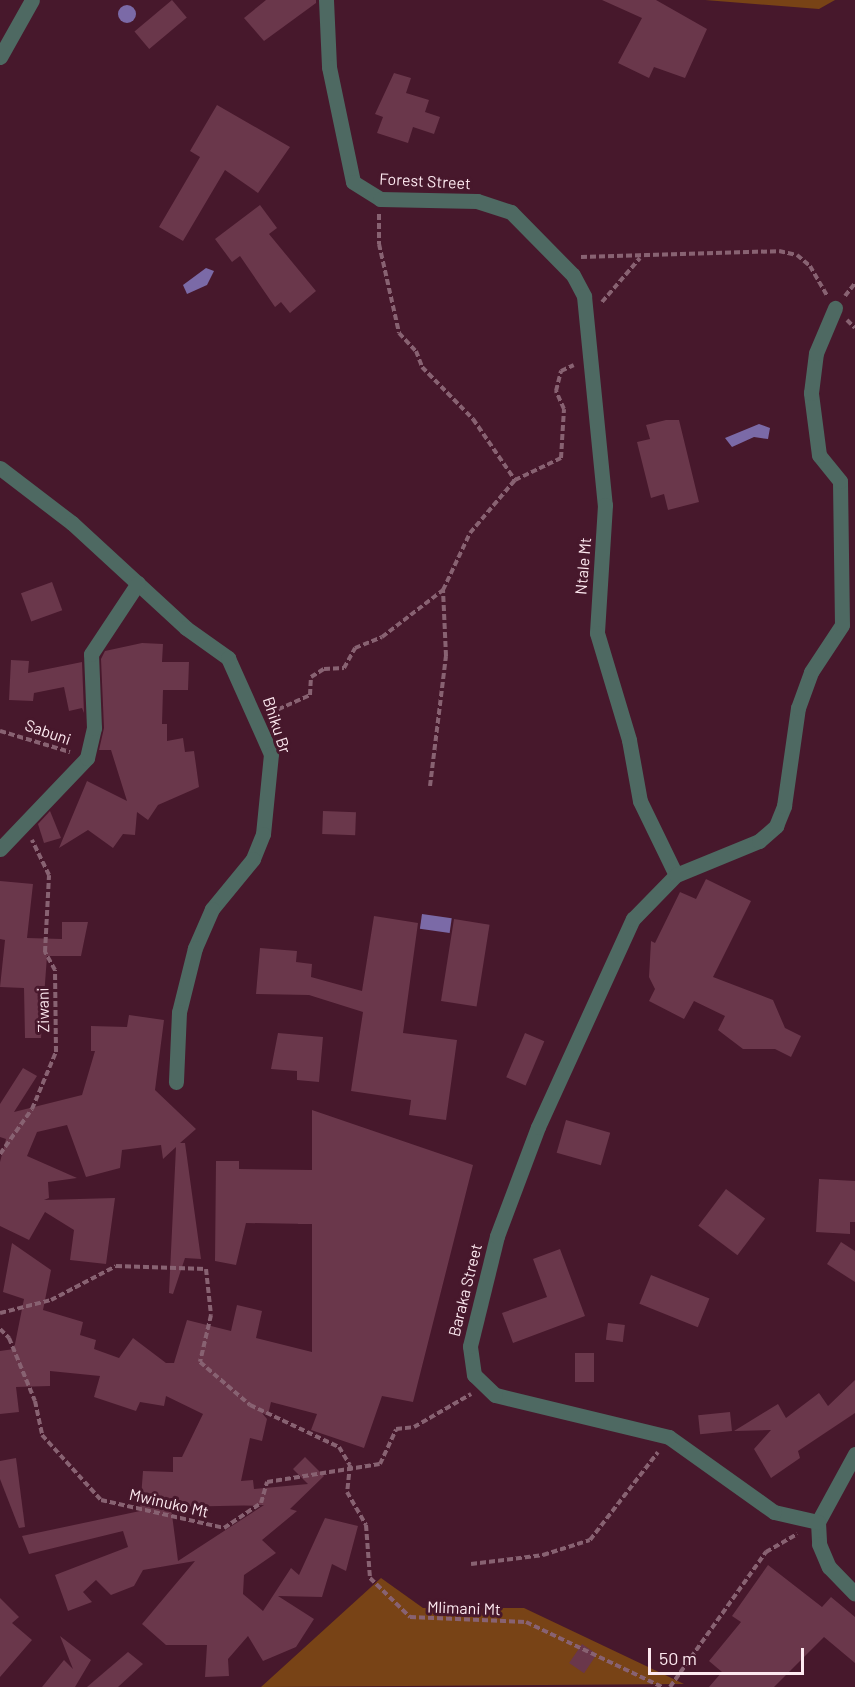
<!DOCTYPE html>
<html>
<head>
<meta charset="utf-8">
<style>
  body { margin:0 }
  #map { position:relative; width:855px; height:1687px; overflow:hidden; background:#47182c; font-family:Barlow,sans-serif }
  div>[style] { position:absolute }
  .green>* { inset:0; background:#784316 }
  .water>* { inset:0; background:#7b6aa7; transform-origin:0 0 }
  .round { border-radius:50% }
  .building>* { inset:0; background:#6a374b; transform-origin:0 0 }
  .path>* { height:4px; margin-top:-2px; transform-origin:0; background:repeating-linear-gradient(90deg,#886272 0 6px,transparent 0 9px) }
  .minor>* { height:15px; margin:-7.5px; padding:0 7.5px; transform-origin:7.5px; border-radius:7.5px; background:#4e6962 }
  span { translate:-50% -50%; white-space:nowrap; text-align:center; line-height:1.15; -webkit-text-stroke:6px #47182c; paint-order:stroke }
  .street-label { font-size:16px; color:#fde9f0 }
  .scale { position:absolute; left:648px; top:1648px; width:156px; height:27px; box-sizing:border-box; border:3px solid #fde9f0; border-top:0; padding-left:8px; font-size:18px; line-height:21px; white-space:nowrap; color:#fde9f0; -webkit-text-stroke:4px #47182c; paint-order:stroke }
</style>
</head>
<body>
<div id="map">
  <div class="green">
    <i style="clip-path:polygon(705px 0,835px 0,819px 9px)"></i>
    <i style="clip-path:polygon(381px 1578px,423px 1608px,524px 1608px,684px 1684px,261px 1687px)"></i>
  </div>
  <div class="water">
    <i class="round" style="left:118px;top:5px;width:18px;height:18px"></i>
    <i style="clip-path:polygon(206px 268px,214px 271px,207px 285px,187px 294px,183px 285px)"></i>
    <i style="clip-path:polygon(759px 424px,770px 428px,768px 439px,754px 437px,732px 447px,725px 438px)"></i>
    <i style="left:422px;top:914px;width:30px;height:15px;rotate:8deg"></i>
  </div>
  <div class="building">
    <i style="left:172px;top:0;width:23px;height:49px;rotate:50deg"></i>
    <i style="clip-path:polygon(266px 0,316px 0,316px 3px,264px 41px,244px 18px)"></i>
    <i style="clip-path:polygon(602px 0,656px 0,707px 29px,685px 78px,654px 67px,649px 78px,618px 63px,642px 18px)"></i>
    <i style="clip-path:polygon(394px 73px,411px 78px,406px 93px,429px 100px,425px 112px,440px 117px,434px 134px,413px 127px,408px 143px,377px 133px,383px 117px,375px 114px)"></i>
    <i style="clip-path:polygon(217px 105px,290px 147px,258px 193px,225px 170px,183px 241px,159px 227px,200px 157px,190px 151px)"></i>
    <i style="clip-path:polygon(260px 205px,277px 228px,269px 234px,316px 291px,290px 313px,281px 302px,275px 307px,240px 256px,232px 262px,215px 239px)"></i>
    <i style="clip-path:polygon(666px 420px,679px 420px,699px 502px,668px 510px,664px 494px,651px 498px,637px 442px,650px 439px,646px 425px)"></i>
    <i style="left:52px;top:582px;width:30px;height:33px;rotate:70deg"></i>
    <i style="clip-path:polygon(142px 643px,163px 644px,162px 662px,189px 662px,188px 690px,163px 690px,162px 724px,167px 724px,167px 741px,183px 738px,185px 752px,194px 751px,199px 787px,158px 805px,148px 820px,137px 812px,135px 835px,123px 834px,113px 848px,88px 830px,59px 848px,87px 781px,127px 801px,111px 750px,99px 750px,104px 728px,101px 659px,105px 651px)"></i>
    <i style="clip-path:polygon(11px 660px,29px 661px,28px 673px,82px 662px,84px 713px,82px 708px,69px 711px,64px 687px,34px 693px,33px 701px,9px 700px)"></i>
    <i style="clip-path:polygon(50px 811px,61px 838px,44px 843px,38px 824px)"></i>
    <i style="left:323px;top:811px;width:33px;height:23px;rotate:2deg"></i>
    <i style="clip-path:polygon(706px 879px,751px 901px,713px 977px,773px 1000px,785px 1028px,801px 1036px,791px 1057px,775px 1049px,743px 1049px,718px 1030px,725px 1016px,694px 1001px,684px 1019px,649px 1001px,655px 989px,649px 977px,651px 941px,655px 943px,680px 892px,696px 899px)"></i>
    <i style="clip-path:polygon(0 881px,33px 884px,27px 938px,62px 939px,62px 922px,88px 922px,81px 956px,47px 956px,41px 1038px,25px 1038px,24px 988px,0 987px,5px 940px,0 939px)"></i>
    <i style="clip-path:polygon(374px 916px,418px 923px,403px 1033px,457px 1040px,446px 1120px,409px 1115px,411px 1100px,351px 1091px,363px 1012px,309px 995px,256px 994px,260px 948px,297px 951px,296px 962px,312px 964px,311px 977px,362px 991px)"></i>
    <i style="left:454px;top:919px;width:36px;height:83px;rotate:9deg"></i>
    <i style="clip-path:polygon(129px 1015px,164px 1020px,155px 1090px,196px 1129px,180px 1143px,185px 1143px,201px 1259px,185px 1258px,173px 1294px,169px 1293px,176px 1147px,163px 1159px,161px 1145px,122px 1150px,120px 1168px,86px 1177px,67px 1125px,37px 1132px,27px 1156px,77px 1178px,48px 1182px,49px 1198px,44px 1200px,115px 1198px,106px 1264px,70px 1260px,74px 1230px,45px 1212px,29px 1240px,0 1226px,0 1162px,6px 1139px,0 1137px,0 1104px,23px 1068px,37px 1076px,14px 1112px,82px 1095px,95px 1051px,91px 1051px,91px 1026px,127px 1027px)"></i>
    <i style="clip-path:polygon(278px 1033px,323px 1037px,319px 1082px,297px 1080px,297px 1071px,271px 1069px)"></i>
    <i style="left:525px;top:1033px;width:21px;height:48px;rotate:23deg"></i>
    <i style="clip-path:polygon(evenodd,312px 1110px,473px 1165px,413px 1402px,382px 1396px,364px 1448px,311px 1430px,317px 1414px,271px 1402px,268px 1415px,262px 1413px,267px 1419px,262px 1441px,250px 1438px,241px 1481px,253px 1480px,254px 1489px,308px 1484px,293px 1469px,305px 1457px,324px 1476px,290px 1509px,297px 1511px,262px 1540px,276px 1553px,244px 1575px,243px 1594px,263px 1611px,291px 1568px,299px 1575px,325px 1518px,358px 1526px,346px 1571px,332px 1564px,322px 1597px,278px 1596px,314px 1619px,296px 1647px,263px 1661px,248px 1636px,228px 1659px,229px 1676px,205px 1677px,207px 1645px,166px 1645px,142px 1624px,195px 1561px,143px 1570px,134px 1586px,111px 1595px,96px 1580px,83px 1592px,92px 1602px,68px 1611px,55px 1575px,128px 1547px,123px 1531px,29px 1554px,22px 1536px,140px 1511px,143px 1471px,173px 1472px,173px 1457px,182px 1457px,203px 1414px,166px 1396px,164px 1406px,140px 1402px,136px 1411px,94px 1397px,100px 1376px,50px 1371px,50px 1386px,16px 1387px,19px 1412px,0 1414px,0 1351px,14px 1349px,24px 1299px,3px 1292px,12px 1243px,51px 1270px,43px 1310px,83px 1322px,80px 1335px,96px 1340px,94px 1349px,119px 1358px,133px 1338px,166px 1363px,174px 1363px,187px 1320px,231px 1331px,237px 1305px,262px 1311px,256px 1338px,312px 1352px,312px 1224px,246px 1223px,236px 1265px,215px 1261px,216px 1161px,239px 1161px,239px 1169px,312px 1170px,312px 1110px,264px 1505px,178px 1561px,171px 1507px,264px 1505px)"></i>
    <i style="left:566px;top:1120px;width:46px;height:34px;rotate:16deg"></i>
    <i style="clip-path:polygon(819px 1179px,855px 1181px,855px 1222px,850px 1222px,850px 1234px,816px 1232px)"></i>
    <i style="left:726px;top:1189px;width:49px;height:46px;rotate:37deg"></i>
    <i style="clip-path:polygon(841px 1242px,855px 1251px,855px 1282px,827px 1264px)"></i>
    <i style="clip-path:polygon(560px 1249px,585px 1316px,513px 1343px,502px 1313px,547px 1297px,533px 1259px)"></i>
    <i style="left:651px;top:1275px;width:63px;height:31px;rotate:22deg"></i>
    <i style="left:608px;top:1323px;width:17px;height:17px;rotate:7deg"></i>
    <i style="left:575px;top:1353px;width:19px;height:29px"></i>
    <i style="clip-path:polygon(855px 1380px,855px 1413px,798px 1451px,800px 1458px,771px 1478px,754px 1449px,771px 1430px,734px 1431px,778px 1404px,786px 1418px,819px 1393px,828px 1406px)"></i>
    <i style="left:730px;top:1412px;width:19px;height:32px;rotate:84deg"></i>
    <i style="clip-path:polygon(16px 1458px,25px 1527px,19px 1528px,0 1479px,0 1461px)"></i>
    <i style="clip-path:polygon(768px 1565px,822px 1607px,831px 1597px,855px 1617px,855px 1663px,824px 1637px,774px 1687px,709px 1687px,722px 1672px,709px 1661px,741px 1622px,732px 1616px)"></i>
    <i style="clip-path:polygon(0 1598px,19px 1617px,12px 1623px,32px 1640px,0 1677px)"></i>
    <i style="clip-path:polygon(60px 1636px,91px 1660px,75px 1687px,42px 1687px,64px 1660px,73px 1669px)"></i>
    <i style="left:582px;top:1644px;width:18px;height:23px;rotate:34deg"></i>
    <i style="clip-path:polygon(128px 1652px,143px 1664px,118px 1687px,87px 1687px)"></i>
  </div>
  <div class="path">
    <i style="left:379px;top:214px;width:30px;rotate:90deg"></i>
    <i style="left:379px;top:244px;width:91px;rotate:77.3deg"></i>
    <i style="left:399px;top:333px;width:25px;rotate:47deg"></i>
    <i style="left:416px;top:351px;width:17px;rotate:69deg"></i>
    <i style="left:422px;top:367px;width:73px;rotate:45.6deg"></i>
    <i style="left:473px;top:419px;width:74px;rotate:55.5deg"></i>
    <i style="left:581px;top:257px;width:198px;rotate:-1.7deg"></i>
    <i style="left:779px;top:251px;width:18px;rotate:13deg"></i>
    <i style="left:797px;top:255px;width:17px;rotate:40deg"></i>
    <i style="left:810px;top:266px;width:34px;rotate:60deg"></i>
    <i style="left:845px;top:296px;width:16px;rotate:-52deg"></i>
    <i style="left:602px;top:302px;width:58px;rotate:-49.2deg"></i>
    <i style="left:847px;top:320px;width:11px;rotate:45deg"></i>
    <i style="left:270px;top:713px;width:44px;rotate:-24.2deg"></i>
    <i style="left:310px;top:695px;width:18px;rotate:-87deg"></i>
    <i style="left:311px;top:677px;width:15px;rotate:-32deg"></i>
    <i style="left:324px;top:669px;width:20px;rotate:-3deg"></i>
    <i style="left:344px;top:668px;width:23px;rotate:-61deg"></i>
    <i style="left:355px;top:648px;width:29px;rotate:-22deg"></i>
    <i style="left:382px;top:637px;width:77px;rotate:-37.6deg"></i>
    <i style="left:443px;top:590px;width:63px;rotate:-64.7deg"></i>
    <i style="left:470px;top:533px;width:70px;rotate:-49.7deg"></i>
    <i style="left:515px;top:480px;width:51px;rotate:-25.6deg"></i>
    <i style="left:561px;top:458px;width:49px;rotate:-86.5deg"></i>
    <i style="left:564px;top:409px;width:20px;rotate:-114deg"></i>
    <i style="left:556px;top:391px;width:21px;rotate:-76deg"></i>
    <i style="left:561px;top:371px;width:14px;rotate:-25deg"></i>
    <i style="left:0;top:731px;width:73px;rotate:16.7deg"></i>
    <i style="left:430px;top:786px;width:131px;rotate:-83deg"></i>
    <i style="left:446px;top:656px;width:66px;rotate:-92.6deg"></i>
    <i style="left:0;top:1154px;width:55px;rotate:-54.6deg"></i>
    <i style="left:32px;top:1109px;width:62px;rotate:-67.2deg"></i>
    <i style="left:56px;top:1052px;width:82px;rotate:-90.7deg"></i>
    <i style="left:55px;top:970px;width:21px;rotate:-119deg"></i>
    <i style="left:45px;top:952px;width:77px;rotate:-87deg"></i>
    <i style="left:49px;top:875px;width:39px;rotate:-116deg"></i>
    <i style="left:0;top:1313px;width:53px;rotate:-14.3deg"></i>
    <i style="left:51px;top:1300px;width:73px;rotate:-27.6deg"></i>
    <i style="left:116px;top:1266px;width:90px;rotate:1.9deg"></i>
    <i style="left:206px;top:1269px;width:46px;rotate:83.8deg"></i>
    <i style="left:211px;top:1315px;width:48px;rotate:103.2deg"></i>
    <i style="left:200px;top:1362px;width:66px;rotate:40.7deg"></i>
    <i style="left:250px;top:1405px;width:98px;rotate:25.3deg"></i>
    <i style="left:339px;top:1447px;width:21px;rotate:59deg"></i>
    <i style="left:0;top:1329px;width:13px;rotate:45deg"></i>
    <i style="left:9px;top:1338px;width:68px;rotate:67.6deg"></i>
    <i style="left:35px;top:1401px;width:35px;rotate:78deg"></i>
    <i style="left:42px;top:1435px;width:88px;rotate:47.8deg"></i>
    <i style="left:101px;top:1500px;width:126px;rotate:12.8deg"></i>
    <i style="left:224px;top:1528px;width:45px;rotate:-34deg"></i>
    <i style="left:261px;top:1503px;width:22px;rotate:-74deg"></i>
    <i style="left:267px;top:1482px;width:114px;rotate:-9.1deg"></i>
    <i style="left:380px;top:1464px;width:38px;rotate:-65deg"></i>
    <i style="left:396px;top:1429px;width:18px;rotate:-6deg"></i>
    <i style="left:414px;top:1427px;width:66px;rotate:-30.1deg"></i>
    <i style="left:350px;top:1465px;width:27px;rotate:96deg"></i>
    <i style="left:347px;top:1492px;width:38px;rotate:60deg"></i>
    <i style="left:366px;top:1525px;width:53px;rotate:85.7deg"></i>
    <i style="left:370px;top:1578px;width:56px;rotate:44.3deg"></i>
    <i style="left:410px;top:1617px;width:116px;rotate:2.5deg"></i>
    <i style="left:526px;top:1622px;width:151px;rotate:25.5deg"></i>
    <i style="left:471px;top:1564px;width:73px;rotate:-7.1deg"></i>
    <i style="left:543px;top:1555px;width:49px;rotate:-17.7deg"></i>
    <i style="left:590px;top:1540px;width:111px;rotate:-52.3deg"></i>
    <i style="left:670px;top:1687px;width:166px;rotate:-54.6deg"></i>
    <i style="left:766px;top:1552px;width:36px;rotate:-30deg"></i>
  </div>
  <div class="minor">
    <i style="left:326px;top:0;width:67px;rotate:87.4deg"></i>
    <i style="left:329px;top:67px;width:117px;rotate:78.2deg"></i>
    <i style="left:353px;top:182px;width:32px;rotate:32deg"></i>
    <i style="left:380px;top:199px;width:97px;rotate:1.2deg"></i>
    <i style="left:477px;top:201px;width:36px;rotate:18deg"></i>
    <i style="left:511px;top:212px;width:88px;rotate:45.5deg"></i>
    <i style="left:573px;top:275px;width:24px;rotate:62deg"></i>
    <i style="left:584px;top:296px;width:210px;rotate:84.3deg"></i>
    <i style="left:605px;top:505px;width:128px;rotate:93.6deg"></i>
    <i style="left:597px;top:633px;width:112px;rotate:73.3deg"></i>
    <i style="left:629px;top:740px;width:62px;rotate:79.8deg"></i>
    <i style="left:640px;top:801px;width:82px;rotate:64.1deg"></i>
    <i style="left:0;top:57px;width:65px;rotate:-60.7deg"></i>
    <i style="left:0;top:468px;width:91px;rotate:37.4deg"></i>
    <i style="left:72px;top:523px;width:155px;rotate:42.6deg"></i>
    <i style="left:186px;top:628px;width:52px;rotate:35.5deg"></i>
    <i style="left:228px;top:658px;width:105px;rotate:65.9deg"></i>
    <i style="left:271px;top:754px;width:80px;rotate:95.7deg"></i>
    <i style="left:263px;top:834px;width:27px;rotate:112deg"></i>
    <i style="left:253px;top:859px;width:65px;rotate:129.4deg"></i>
    <i style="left:212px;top:909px;width:43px;rotate:113.6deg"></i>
    <i style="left:195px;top:948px;width:66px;rotate:104deg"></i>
    <i style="left:179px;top:1012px;width:70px;rotate:92.5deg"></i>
    <i style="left:0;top:849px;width:126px;rotate:-46.3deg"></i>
    <i style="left:87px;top:758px;width:31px;rotate:-77deg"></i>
    <i style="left:94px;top:728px;width:74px;rotate:-92.3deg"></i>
    <i style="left:91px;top:654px;width:85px;rotate:-56.5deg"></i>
    <i style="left:855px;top:1454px;width:77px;rotate:118.6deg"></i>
    <i style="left:818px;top:1522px;width:22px;rotate:87deg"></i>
    <i style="left:819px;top:1544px;width:25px;rotate:67deg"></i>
    <i style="left:829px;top:1567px;width:37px;rotate:46deg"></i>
    <i style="left:818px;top:1522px;width:45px;rotate:-167.2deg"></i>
    <i style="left:774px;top:1512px;width:129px;rotate:-144.5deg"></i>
    <i style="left:669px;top:1437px;width:179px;rotate:-166.4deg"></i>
    <i style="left:495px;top:1395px;width:29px;rotate:-136deg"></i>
    <i style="left:474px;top:1375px;width:29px;rotate:-98deg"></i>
    <i style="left:470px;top:1346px;width:113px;rotate:-76.2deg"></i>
    <i style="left:497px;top:1236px;width:116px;rotate:-69.4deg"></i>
    <i style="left:538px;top:1127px;width:229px;rotate:-65.5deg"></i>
    <i style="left:633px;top:919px;width:62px;rotate:-45.7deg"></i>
    <i style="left:676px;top:875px;width:90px;rotate:-22.3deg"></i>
    <i style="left:759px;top:841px;width:23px;rotate:-41deg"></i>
    <i style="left:776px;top:826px;width:22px;rotate:-68deg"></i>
    <i style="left:784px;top:806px;width:99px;rotate:-81.9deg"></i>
    <i style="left:798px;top:708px;width:38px;rotate:-70deg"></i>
    <i style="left:811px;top:672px;width:56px;rotate:-56.6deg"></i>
    <i style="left:842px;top:625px;width:144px;rotate:-90.8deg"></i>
    <i style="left:840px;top:481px;width:33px;rotate:-129deg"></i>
    <i style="left:819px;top:455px;width:63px;rotate:-97.4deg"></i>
    <i style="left:811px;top:393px;width:40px;rotate:-82.9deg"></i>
    <i style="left:816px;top:353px;width:49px;rotate:-67.1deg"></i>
  </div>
  <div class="street-label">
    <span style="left:425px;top:181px;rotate:3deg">Forest Street</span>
    <span style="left:583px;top:566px;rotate:-85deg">Ntale Mt</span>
    <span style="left:277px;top:725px;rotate:72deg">Bhiku Br</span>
    <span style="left:48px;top:732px;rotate:19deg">Sabuni</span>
    <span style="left:43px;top:1010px;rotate:-91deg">Ziwani</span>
    <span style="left:465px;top:1290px;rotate:-76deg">Baraka Street</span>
    <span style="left:169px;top:1503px;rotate:13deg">Mwinuko Mt</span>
    <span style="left:464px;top:1608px;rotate:2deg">Mlimani Mt</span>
  </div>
  <div class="scale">50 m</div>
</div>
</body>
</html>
